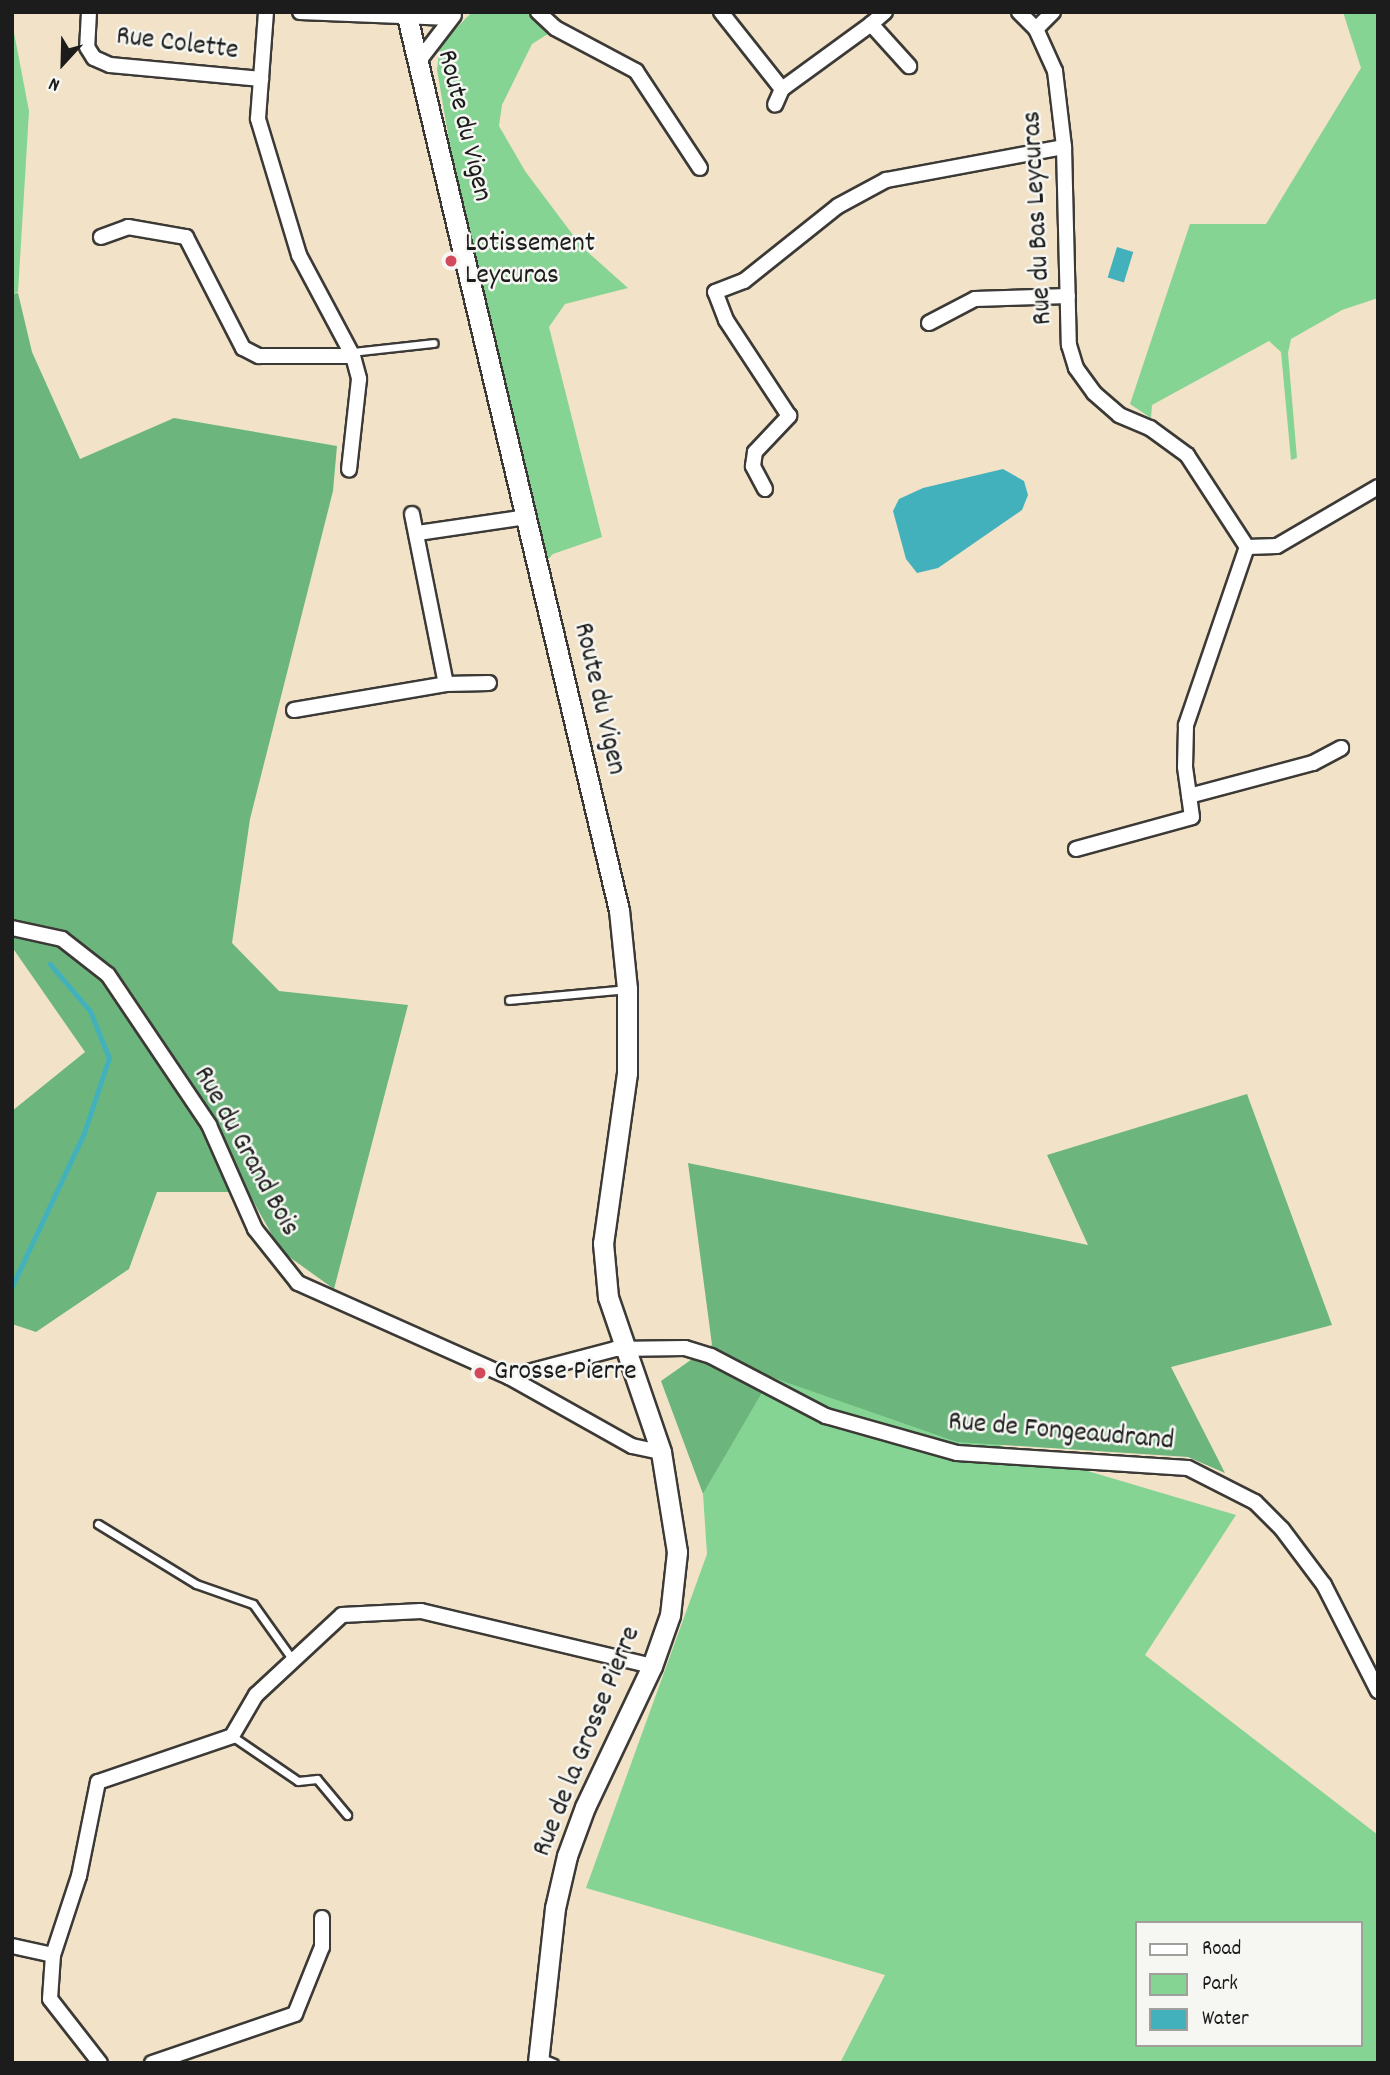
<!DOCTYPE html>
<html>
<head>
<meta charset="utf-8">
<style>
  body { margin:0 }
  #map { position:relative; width:1390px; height:2075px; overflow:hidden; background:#f2e2c8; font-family:Dekko,sans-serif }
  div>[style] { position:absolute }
  .green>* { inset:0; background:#85d494 }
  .forest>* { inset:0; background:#6cb67e }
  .water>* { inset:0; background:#42b1bc; transform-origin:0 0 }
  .stream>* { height:5px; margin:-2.5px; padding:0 2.5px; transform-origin:2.5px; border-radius:2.5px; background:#42b1bc }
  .roads { filter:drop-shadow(2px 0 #3c3a36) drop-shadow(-2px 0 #3c3a36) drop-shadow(0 2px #3c3a36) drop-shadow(0 -2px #3c3a36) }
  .lane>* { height:7px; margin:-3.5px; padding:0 3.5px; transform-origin:3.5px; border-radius:3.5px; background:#fff }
  .street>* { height:14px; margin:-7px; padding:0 7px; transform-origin:7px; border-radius:7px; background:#fff }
  .secondary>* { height:19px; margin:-9.5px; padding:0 9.5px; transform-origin:9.5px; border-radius:9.5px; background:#fff }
  .dots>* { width:19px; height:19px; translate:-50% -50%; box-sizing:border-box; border:4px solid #f6f6f2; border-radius:50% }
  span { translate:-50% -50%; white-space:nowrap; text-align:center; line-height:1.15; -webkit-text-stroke:5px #f6f6f2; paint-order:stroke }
  .street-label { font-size:28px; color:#1c1c1c }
  .poi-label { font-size:28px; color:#1c1c1c }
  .left { translate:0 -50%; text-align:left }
  .frame { position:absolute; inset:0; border:14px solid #1c1c1c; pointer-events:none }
  .legend { position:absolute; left:1135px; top:1921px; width:228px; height:126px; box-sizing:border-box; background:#f6f6f2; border:2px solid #9f9f9c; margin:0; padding:9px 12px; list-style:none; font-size:21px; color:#1c1c1c }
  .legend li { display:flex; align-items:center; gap:14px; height:35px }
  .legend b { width:35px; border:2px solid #9f9f9c }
  .north { position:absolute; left:28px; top:28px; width:70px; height:70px; -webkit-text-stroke:5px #f6f6f2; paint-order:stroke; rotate:202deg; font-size:19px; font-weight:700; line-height:28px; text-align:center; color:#1c1c1c }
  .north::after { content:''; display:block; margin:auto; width:24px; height:32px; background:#1c1c1c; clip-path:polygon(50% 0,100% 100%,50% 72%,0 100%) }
</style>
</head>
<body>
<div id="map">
  <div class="green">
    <i style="clip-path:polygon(472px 12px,527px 12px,551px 32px,532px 44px,502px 105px,499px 126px,525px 171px,582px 247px,628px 288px,565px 304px,549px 327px,602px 537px,553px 554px,544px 563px,477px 303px,437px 70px,440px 45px)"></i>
    <i style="clip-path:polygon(1343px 12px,1378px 12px,1378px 298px,1342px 310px,1291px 339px,1288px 353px,1297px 458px,1291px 460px,1281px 352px,1269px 341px,1152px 405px,1151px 418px,1130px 404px,1190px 224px,1266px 224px,1361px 68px)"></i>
    <i style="clip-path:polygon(12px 22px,29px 111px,18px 292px,12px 294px)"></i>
    <i style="clip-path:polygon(evenodd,770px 1377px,1236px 1515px,1145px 1655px,1378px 1835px,1378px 2063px,840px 2063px,885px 1975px,586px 1888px,707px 1554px,703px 1494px,770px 1377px,1136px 1923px,1360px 1923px,1360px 2045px,1136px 2045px,1136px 1923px)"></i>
  </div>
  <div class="forest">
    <i style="clip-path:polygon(18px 293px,32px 352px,80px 459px,174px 418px,337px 446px,333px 491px,250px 819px,232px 943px,279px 991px,408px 1005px,334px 1289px,281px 1251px,248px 1192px,157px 1192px,129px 1269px,36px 1332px,12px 1324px,12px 1111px,85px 1052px,12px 947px,12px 294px)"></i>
    <i style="clip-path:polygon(1247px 1094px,1332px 1325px,1171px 1367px,1225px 1473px,1188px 1457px,957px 1442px,771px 1377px,703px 1494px,661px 1381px,712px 1345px,688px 1163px,1088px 1245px,1047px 1155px)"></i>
  </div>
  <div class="water">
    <i style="left:1117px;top:247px;width:17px;height:32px;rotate:17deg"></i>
    <i style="clip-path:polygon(1003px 469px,1024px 481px,1028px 495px,1022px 510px,938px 568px,917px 573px,906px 559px,893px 511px,899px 499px,923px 488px)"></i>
  </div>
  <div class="stream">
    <i style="left:12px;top:1286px;width:169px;rotate:-64.8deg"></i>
    <i style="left:84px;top:1133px;width:79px;rotate:-71.6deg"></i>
    <i style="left:109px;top:1058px;width:51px;rotate:-112deg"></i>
    <i style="left:90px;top:1011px;width:62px;rotate:-130.4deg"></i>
  </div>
  <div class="roads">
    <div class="lane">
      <i style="left:352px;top:352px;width:82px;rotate:-6.3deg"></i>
      <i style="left:509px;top:1000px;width:119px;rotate:-5.3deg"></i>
      <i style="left:98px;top:1524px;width:115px;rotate:31.5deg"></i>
      <i style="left:196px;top:1584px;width:60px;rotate:19.3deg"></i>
      <i style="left:253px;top:1604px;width:69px;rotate:54.5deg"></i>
      <i style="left:232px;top:1736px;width:80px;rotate:34.3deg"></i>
      <i style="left:298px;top:1781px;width:19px;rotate:-6deg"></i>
      <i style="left:317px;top:1779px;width:47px;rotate:50.2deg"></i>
      <i style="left:540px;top:2057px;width:15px;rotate:23deg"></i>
    </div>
    <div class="street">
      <i style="left:89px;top:12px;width:35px;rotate:93deg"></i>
      <i style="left:87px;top:47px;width:13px;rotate:58deg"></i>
      <i style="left:94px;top:58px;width:17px;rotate:24deg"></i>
      <i style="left:110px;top:65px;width:152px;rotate:5.3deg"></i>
      <i style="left:266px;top:12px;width:107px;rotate:94.3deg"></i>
      <i style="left:258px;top:119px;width:142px;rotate:73.2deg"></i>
      <i style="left:299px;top:255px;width:115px;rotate:61.9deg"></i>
      <i style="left:353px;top:356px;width:24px;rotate:75deg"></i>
      <i style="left:359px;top:379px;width:91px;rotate:96.3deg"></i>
      <i style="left:300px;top:12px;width:151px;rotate:2.3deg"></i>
      <i style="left:538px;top:12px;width:23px;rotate:43deg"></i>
      <i style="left:555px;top:28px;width:92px;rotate:28deg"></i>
      <i style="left:636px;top:71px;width:116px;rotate:56.6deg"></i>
      <i style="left:721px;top:12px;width:98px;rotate:51.6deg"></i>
      <i style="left:782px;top:89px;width:17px;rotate:114deg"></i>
      <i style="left:885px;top:12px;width:18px;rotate:139deg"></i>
      <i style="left:871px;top:24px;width:57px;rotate:47.9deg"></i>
      <i style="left:1019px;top:12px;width:24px;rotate:45deg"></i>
      <i style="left:1036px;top:29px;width:46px;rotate:65.7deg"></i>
      <i style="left:1055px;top:71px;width:77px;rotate:83.2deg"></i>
      <i style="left:1064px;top:147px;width:198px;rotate:88.6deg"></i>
      <i style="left:1069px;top:345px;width:24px;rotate:73deg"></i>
      <i style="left:1076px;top:368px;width:31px;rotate:54deg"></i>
      <i style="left:1094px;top:393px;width:33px;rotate:41deg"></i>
      <i style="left:1119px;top:415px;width:34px;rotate:23deg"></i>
      <i style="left:1150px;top:428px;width:46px;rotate:36.1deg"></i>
      <i style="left:1187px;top:455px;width:110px;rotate:56.9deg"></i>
      <i style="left:1247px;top:547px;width:30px;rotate:-2deg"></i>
      <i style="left:1277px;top:546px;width:117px;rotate:-30.3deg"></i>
      <i style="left:1036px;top:29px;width:24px;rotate:-45deg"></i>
      <i style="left:418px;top:62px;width:59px;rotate:-52.5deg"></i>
      <i style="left:782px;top:89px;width:110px;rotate:-36.1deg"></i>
      <i style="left:101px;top:237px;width:29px;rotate:-20deg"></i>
      <i style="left:128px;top:227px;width:59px;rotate:9.8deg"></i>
      <i style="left:186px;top:237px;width:125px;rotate:62.8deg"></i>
      <i style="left:243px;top:348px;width:18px;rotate:27deg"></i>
      <i style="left:259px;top:356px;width:94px"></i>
      <i style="left:929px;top:323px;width:52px;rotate:-27.6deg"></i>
      <i style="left:975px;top:299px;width:93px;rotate:-1.8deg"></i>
      <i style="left:765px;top:489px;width:26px;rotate:-118deg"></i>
      <i style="left:753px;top:466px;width:14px;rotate:-82deg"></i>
      <i style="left:755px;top:452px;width:50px;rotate:-46.6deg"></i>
      <i style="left:789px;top:416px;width:115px;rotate:-123.3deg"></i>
      <i style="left:726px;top:320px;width:30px;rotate:-111deg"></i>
      <i style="left:715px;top:292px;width:31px;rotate:-21deg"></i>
      <i style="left:744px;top:281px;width:120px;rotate:-38.6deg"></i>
      <i style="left:838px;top:206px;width:55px;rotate:-28.4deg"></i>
      <i style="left:886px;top:180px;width:181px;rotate:-10.5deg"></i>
      <i style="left:412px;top:514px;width:173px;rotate:78.7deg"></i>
      <i style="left:418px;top:533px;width:109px;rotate:-8.4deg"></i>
      <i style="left:294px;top:710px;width:154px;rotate:-9.7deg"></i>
      <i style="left:446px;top:684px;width:43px;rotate:-1.3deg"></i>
      <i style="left:1189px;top:796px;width:128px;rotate:-14.9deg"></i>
      <i style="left:1313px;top:763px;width:32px;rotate:-28deg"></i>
      <i style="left:1076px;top:849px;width:120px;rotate:-15.4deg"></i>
      <i style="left:1192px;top:817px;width:50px;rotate:-98deg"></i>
      <i style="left:1185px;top:767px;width:42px;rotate:-88.6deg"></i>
      <i style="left:1186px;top:725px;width:188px;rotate:-71.1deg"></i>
      <i style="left:12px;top:928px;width:51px;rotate:12.4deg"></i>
      <i style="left:62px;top:939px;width:58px;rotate:38deg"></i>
      <i style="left:108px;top:975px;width:181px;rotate:56deg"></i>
      <i style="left:209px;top:1125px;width:114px;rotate:66.1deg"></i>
      <i style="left:255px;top:1229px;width:69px;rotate:51.5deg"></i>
      <i style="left:298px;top:1283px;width:231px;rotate:24deg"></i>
      <i style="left:509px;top:1377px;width:141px;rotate:29.3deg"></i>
      <i style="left:632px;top:1446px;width:30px;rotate:12deg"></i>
      <i style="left:509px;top:1377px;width:110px;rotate:-14.8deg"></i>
      <i style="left:615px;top:1349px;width:70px;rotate:-0.8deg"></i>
      <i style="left:685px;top:1348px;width:27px;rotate:17deg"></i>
      <i style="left:711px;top:1356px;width:130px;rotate:27.6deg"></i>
      <i style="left:826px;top:1416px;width:136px;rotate:15.8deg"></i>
      <i style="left:957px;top:1453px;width:231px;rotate:3.7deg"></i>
      <i style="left:1188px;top:1468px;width:75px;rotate:26.9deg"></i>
      <i style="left:1255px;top:1502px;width:38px;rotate:45deg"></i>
      <i style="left:1282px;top:1529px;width:70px;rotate:53.1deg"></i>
      <i style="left:1324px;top:1585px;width:119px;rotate:63deg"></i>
      <i style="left:12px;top:1946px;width:42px;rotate:12.4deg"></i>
      <i style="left:100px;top:2063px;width:81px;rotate:-128deg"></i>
      <i style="left:50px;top:1999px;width:44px;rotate:-86.1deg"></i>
      <i style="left:53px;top:1955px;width:83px;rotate:-71.8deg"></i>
      <i style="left:79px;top:1876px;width:96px;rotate:-78.6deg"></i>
      <i style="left:98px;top:1782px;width:142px;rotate:-18.9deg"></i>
      <i style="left:232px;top:1736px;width:48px;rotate:-59.7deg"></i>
      <i style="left:256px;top:1695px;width:117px;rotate:-42.9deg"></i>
      <i style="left:342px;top:1615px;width:79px;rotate:-2.9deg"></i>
      <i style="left:421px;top:1611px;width:237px;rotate:13.4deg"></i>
      <i style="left:152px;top:2063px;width:151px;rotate:-18.9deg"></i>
      <i style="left:295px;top:2014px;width:72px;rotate:-68.1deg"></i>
      <i style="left:322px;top:1947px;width:29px;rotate:-90deg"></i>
    </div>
    <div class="secondary">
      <i style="left:406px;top:12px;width:923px;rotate:76.66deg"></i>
      <i style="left:619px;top:910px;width:79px;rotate:84.2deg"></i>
      <i style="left:627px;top:989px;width:84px;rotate:90deg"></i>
      <i style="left:627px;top:1073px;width:172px;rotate:98deg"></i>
      <i style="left:603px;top:1243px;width:54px;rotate:84.7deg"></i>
      <i style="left:608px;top:1297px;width:164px;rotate:71.1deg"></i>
      <i style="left:661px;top:1452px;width:101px;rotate:80.9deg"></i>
      <i style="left:677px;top:1552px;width:63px;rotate:96.3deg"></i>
      <i style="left:670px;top:1615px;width:54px;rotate:109.4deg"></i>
      <i style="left:652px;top:1666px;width:156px;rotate:115.4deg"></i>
      <i style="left:585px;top:1807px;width:52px;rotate:110.2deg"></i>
      <i style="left:567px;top:1856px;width:53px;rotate:103deg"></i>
      <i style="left:555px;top:1908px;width:156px;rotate:96.3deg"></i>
    </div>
  </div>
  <div class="dots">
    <i style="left:451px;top:261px;background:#d1495b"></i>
    <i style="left:480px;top:1373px;background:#d1495b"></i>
  </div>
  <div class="street-label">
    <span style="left:177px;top:45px;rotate:7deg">Rue Colette</span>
    <span style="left:463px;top:126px;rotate:76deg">Route du Vigen</span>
    <span style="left:1039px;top:218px;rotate:-93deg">Rue du Bas Leycuras</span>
    <span style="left:598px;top:699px;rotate:77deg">Route du Vigen</span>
    <span style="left:245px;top:1152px;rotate:61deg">Rue du Grand Bois</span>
    <span style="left:1061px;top:1433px;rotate:5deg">Rue de Fongeaudrand</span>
    <span style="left:588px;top:1742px;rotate:-68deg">Rue de la Grosse Pierre</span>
  </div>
  <div class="poi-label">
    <span class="left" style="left:465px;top:261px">Lotissement<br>Leycuras</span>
    <span class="left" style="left:494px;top:1373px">Grosse Pierre</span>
  </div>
  <div class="frame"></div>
  <ul class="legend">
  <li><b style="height:9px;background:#fff"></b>Road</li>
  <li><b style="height:19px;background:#85d494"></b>Park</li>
  <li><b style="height:19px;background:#42b1bc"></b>Water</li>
  </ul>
  <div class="north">N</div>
</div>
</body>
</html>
